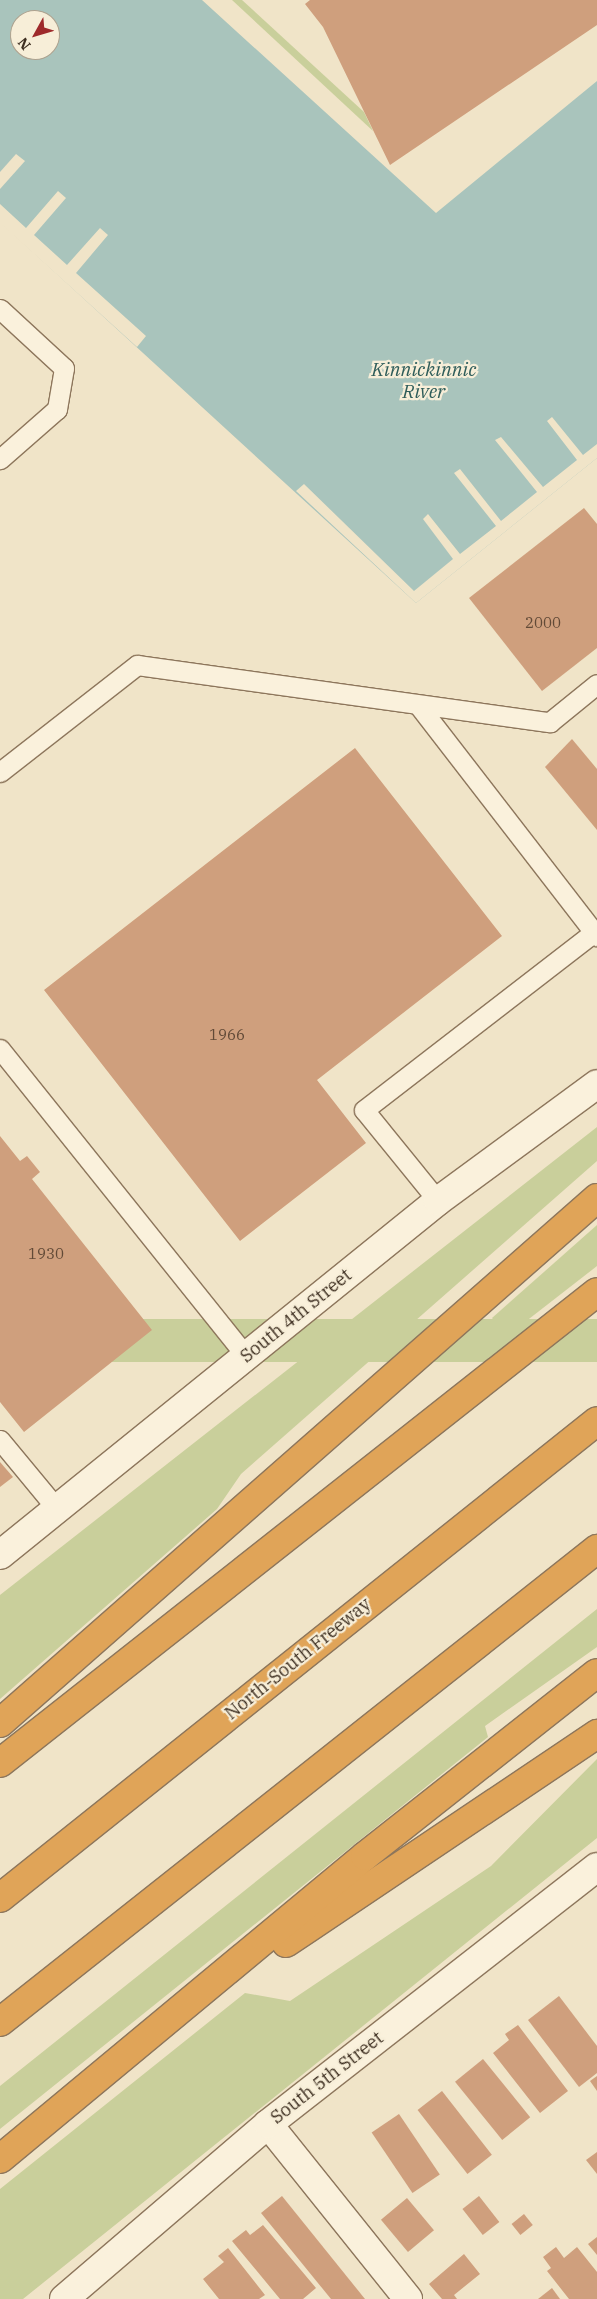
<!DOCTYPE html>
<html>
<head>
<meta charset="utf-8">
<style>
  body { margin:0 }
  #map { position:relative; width:597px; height:2299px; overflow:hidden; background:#f0e4c8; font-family:"IBM Plex Serif",serif }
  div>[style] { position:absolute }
  .green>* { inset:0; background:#c9cf9b; transform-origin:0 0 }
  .water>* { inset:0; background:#a9c4bc }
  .pier>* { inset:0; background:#f0e4c8 }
  .building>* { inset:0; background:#cf9f7d; transform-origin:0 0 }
  .roads { filter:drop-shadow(1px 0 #8d765c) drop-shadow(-1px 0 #8d765c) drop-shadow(0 1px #8d765c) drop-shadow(0 -1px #8d765c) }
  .lane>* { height:19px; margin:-9.5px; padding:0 9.5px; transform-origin:9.5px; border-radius:9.5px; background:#faf1dc }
  .street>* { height:28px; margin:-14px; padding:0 14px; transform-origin:14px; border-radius:14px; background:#faf1dc }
  .secondary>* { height:28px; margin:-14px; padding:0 14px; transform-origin:14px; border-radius:14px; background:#faf1dc }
  .highway>* { height:28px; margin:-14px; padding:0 14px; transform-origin:14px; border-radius:14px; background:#e0a458 }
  span { translate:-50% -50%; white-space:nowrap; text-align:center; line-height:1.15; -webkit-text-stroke:4.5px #f7eed8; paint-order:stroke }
  .number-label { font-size:15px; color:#624a37 }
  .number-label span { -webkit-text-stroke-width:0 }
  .street-label { font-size:18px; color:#3d2e20 }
  .water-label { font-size:19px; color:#2f5d5a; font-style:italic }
  .north { position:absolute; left:10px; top:10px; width:50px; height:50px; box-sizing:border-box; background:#f7eed8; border:1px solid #ada18e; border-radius:50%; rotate:231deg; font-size:14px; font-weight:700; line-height:20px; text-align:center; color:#3d2e20 }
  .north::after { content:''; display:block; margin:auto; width:18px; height:22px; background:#9e2a2b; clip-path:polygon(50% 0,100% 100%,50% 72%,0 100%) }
</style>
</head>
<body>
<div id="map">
  <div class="green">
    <i style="clip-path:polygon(232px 0,242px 0,364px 112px,373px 131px)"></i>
    <i style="clip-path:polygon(597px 1127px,597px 1161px,241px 1474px,217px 1509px,0 1699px,0 1595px)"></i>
    <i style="clip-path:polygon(597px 1225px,597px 1266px,507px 1336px,492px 1318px)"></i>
    <i style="left:597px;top:1319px;width:43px;height:759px;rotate:90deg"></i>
    <i style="clip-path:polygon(597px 1609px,597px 1647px,485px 1726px,488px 1737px,0 2129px,0 2086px)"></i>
    <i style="clip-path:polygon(597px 1759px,597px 1838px,23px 2299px,0 2299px,0 2189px,245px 1993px,290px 2001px,491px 1866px)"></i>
  </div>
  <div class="water">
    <i style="clip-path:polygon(evenodd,0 0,202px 0,436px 213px,597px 81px,597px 458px,416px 603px,0 222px,0 0,20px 20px,50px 20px,50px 50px,20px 50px,20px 20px)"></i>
  </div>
  <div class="pier">
    <i style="clip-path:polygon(16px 154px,25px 161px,0 189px,0 172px)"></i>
    <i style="clip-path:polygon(58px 191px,66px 198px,34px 235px,67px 265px,100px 228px,108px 235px,76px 273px,146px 336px,137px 347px,0 223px,0 204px,26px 228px)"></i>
    <i style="clip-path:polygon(552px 417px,583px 455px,597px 444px,597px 458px,416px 603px,296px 491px,304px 484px,414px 591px,453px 559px,423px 519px,428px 514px,460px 554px,496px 526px,454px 473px,460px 469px,501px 521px,537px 492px,495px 440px,501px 437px,543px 487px,577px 460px,547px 421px)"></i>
  </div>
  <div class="building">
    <i style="clip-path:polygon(310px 0,597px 0,597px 25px,390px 165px,323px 27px,305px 4px)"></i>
    <i style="clip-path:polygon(584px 508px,597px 524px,597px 648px,542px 691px,469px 598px)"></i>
    <i style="clip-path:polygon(572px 739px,597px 769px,597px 830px,545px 767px)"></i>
    <i style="clip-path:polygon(355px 748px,502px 936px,317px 1080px,366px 1143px,240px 1241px,44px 990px)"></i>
    <i style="clip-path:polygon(0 1136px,20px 1161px,27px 1156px,40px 1172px,32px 1179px,152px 1330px,24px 1432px,0 1402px)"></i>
    <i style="clip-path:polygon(0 1462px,13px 1477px,0 1487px)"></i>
    <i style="clip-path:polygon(559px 1996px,597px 2046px,597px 2073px,579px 2087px,528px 2020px)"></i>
    <i style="clip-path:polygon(518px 2025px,568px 2091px,540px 2113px,493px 2053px,509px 2040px,505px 2034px)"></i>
    <i style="left:483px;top:2059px;width:75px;height:36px;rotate:51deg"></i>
    <i style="clip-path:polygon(597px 2076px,597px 2091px,590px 2081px)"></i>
    <i style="left:442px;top:2091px;width:81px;height:31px;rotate:52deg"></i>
    <i style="left:399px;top:2114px;width:73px;height:33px;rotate:56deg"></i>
    <i style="clip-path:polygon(597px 2152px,597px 2174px,586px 2160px)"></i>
    <i style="clip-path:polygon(282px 2196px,365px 2299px,331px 2299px,261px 2213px)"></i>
    <i style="left:479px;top:2196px;width:33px;height:21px;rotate:52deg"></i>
    <i style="left:407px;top:2198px;width:42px;height:34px;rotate:50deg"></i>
    <i style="left:524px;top:2214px;width:14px;height:16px;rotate:51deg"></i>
    <i style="clip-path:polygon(263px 2225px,316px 2288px,303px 2299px,280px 2299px,232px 2241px,246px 2230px,250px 2235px)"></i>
    <i style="clip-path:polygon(597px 2237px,597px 2255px,588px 2244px)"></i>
    <i style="clip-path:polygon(556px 2247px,564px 2258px,577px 2247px,597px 2272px,597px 2299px,569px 2299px,547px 2271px,551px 2268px,543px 2257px)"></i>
    <i style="clip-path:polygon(228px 2248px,265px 2295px,259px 2299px,219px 2299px,203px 2279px,224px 2262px,218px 2256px)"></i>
    <i style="clip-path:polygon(464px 2254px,480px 2274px,454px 2295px,457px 2299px,442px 2299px,429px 2284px)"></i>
    <i style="clip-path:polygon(552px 2288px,560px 2299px,538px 2299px)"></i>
  </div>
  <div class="roads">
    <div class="lane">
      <i style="left:0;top:309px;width:87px;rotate:42.7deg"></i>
      <i style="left:64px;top:368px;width:42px;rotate:99.7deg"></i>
      <i style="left:57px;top:409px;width:76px;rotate:138.7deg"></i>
      <i style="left:419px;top:706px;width:291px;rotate:52.3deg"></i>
      <i style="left:0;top:772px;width:174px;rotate:-38deg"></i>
      <i style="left:137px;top:665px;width:417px;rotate:7.9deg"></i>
      <i style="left:550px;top:722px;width:60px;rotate:-39deg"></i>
      <i style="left:0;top:1049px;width:393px;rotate:51.3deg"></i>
      <i style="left:438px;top:1201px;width:117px;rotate:-129.1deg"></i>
      <i style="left:364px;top:1110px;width:291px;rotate:-37.7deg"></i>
      <i style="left:0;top:1440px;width:89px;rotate:50.4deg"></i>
    </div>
    <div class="street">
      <i style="left:268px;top:2124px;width:224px;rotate:51.3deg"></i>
    </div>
    <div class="secondary">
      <i style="left:0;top:1555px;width:563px;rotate:-38.95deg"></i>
      <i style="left:438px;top:1201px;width:197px;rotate:-36.3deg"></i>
      <i style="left:64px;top:2299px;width:269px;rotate:-40.6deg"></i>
      <i style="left:268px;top:2124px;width:417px;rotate:-38deg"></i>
    </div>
    <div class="highway">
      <i style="left:0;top:1723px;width:795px;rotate:-41.33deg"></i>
      <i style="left:0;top:1763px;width:760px;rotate:-38.27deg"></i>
      <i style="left:0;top:1898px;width:764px;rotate:-38.62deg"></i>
      <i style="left:286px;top:1943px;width:375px;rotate:-33.9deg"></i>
      <i style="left:0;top:2022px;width:762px;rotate:-38.39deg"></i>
      <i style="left:0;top:2159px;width:474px;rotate:-39.7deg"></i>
      <i style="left:365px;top:1856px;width:295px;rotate:-38.3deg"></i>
    </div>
  </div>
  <div class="number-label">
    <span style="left:543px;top:623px">2000</span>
    <span style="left:227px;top:1035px">1966</span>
    <span style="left:46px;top:1254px">1930</span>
  </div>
  <div class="street-label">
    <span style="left:296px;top:1316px;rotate:-39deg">South 4th Street</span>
    <span style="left:298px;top:1659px;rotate:-39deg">North-South Freeway</span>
    <span style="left:327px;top:2078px;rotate:-38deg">South 5th Street</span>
  </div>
  <div class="water-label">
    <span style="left:424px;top:381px">Kinnickinnic<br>River</span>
  </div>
  <div class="north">N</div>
</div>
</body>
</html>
